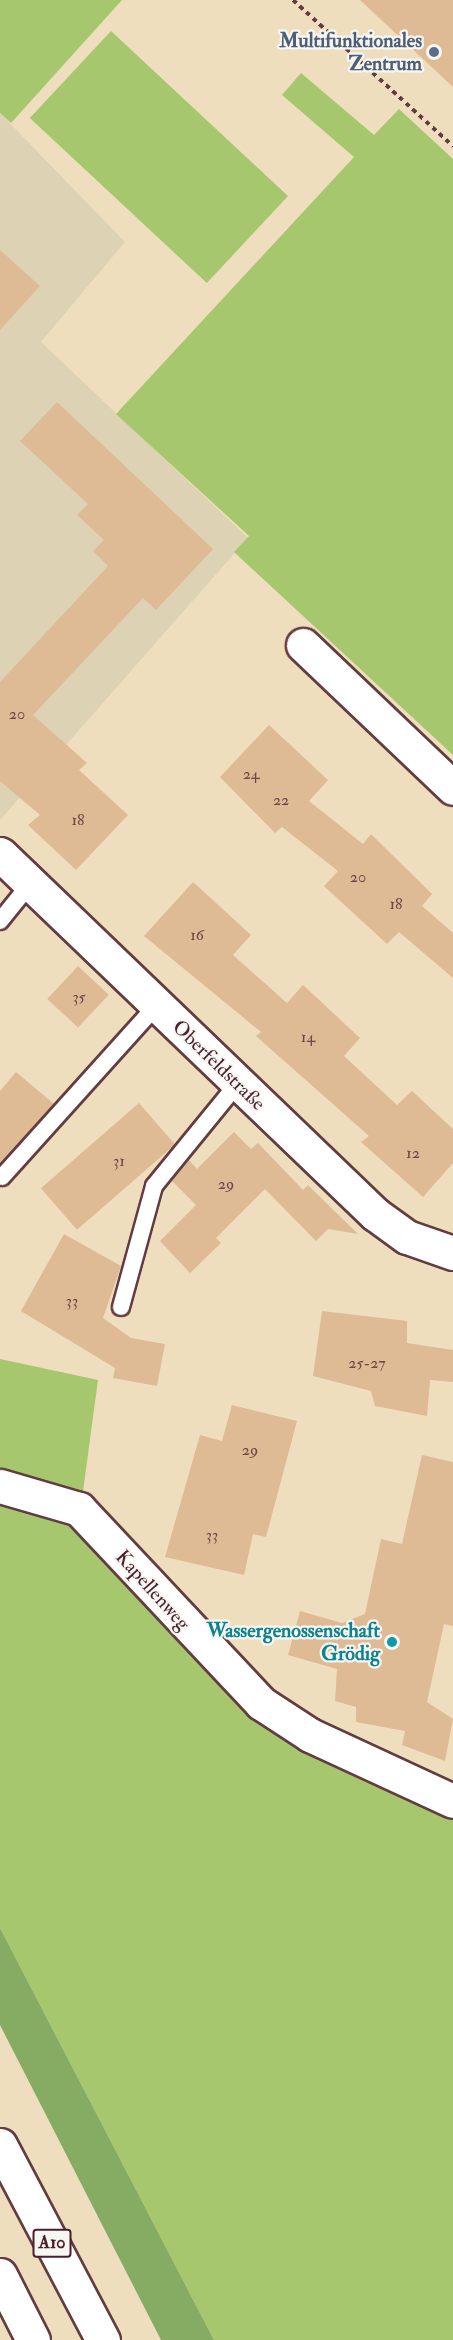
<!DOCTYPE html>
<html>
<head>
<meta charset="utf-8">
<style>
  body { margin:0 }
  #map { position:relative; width:453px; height:2340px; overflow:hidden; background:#efdebd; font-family:"IM FELL Double Pica",serif }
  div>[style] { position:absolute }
  .built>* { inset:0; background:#ddd3b4 }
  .green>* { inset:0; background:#a7c76f; transform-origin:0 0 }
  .forest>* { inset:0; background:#85ac62 }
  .building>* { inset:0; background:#deba95; transform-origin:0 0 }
  .path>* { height:4px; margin-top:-2px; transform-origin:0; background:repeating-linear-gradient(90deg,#633c41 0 4.5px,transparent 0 9px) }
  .roads { filter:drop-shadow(2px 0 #633c41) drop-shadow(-2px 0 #633c41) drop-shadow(0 2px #633c41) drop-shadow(0 -2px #633c41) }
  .lane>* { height:16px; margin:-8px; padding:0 8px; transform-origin:8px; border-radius:8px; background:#fff }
  .street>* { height:33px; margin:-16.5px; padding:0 16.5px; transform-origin:16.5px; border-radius:16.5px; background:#fff }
  .highway>* { height:33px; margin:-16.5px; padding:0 16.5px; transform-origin:16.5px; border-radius:16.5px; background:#fff }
  .dots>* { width:16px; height:16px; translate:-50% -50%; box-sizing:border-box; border:3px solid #f6f6f2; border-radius:50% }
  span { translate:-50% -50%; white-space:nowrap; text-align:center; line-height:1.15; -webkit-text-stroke:4.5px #f6f6f2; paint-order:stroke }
  .number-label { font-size:16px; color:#6f4646 }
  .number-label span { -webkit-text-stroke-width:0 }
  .shield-label span { padding:2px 4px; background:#f6f6f2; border:2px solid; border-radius:4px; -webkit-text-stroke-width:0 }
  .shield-label { font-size:18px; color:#4a1f2b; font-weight:700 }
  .service-label { font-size:20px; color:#4e5e75; font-weight:700 }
  .right { translate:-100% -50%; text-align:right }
  .street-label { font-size:20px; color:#4a1f2b }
  .culture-label { font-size:20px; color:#0d838f; font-weight:700 }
</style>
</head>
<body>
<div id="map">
  <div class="built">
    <i style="clip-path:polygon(0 113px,125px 242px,41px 342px,248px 538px,0 820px)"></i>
  </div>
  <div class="green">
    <i style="clip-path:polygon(0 0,122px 0,11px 123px,0 113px)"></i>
    <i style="left:111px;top:31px;width:242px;height:119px;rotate:43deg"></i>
    <i style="clip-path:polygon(301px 73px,374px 135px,399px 109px,453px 159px,453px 755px,234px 552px,249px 536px,116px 414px,354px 157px,282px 95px)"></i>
    <i style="clip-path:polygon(0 1359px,98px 1380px,78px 1529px,238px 1697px,453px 1810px,453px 2340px,214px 2340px,0 1928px)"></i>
  </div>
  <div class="forest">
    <i style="clip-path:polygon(0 1928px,214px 2340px,161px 2340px,0 2025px)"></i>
  </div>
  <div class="building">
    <i style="clip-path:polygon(360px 0,453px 0,453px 87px)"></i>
    <i style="clip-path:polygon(0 250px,40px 286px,0 330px)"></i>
    <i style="clip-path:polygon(57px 402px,213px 549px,156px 610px,143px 598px,33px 715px,87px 763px,79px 770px,128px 815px,76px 870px,28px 825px,40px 815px,0 781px,0 682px,108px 566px,93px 551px,104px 540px,77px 515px,88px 504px,20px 441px)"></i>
    <i style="clip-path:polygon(269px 725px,328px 780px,309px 801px,363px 844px,371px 834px,432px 894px,422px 906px,453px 933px,453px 978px,399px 932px,387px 944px,324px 886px,338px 871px,282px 827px,275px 833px,220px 777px)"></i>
    <i style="clip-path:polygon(193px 882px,251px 935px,233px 955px,287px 1003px,303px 985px,360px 1038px,344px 1056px,397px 1105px,412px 1091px,453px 1129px,453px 1163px,423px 1197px,361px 1142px,369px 1136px,256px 1036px,261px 1032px,144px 936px)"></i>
    <i style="left:78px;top:966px;width:42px;height:45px;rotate:43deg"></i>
    <i style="clip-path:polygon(16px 1072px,54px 1104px,0 1164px,0 1091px)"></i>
    <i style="left:139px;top:1103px;width:55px;height:130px;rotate:49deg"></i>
    <i style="clip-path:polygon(234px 1132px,251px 1149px,258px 1143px,303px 1190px,308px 1185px,358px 1234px,328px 1229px,316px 1241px,265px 1189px,216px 1238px,221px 1243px,190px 1273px,160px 1241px,196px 1205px,172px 1181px,189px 1160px,197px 1169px)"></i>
    <i style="clip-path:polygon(64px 1234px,121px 1266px,103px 1318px,131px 1338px,165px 1344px,157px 1386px,113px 1378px,115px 1368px,21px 1311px)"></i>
    <i style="clip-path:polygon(322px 1311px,407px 1321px,407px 1343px,453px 1350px,453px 1382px,430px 1380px,427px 1416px,375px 1406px,371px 1391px,313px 1376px)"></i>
    <i style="clip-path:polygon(232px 1405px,297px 1421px,266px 1537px,253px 1534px,244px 1575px,165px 1557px,200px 1435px,222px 1441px)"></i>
    <i style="clip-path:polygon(422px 1455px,453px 1462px,453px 1626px,444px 1624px,427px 1702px,453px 1719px,445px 1761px,402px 1745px,405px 1731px,356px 1722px,356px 1707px,335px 1701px,337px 1669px,288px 1655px,300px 1611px,342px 1623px,365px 1614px,381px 1539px,402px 1544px)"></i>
  </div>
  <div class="path">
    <i style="left:293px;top:0;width:217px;rotate:42.4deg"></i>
  </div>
  <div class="roads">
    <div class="lane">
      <i style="left:0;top:921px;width:48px;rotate:-51deg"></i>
      <i style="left:2px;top:1177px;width:232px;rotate:-48deg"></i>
      <i style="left:121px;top:1307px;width:125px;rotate:-74.7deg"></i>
      <i style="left:154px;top:1186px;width:133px;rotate:-50.8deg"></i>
    </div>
    <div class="street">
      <i style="left:303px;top:645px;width:207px;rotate:43.6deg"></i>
      <i style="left:0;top:854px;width:520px;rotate:43.83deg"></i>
      <i style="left:375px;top:1214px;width:39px;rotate:36deg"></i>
      <i style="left:407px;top:1237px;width:49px;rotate:19.2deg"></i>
      <i style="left:0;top:1486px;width:82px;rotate:16.2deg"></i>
      <i style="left:79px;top:1509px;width:266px;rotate:46.8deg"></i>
      <i style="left:261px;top:1703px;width:59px;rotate:33.1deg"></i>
      <i style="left:310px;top:1735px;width:157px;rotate:24.8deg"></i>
    </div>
    <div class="highway">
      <i style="left:0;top:2145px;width:221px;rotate:62.2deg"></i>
      <i style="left:0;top:2275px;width:73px;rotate:63.1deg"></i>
    </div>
  </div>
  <div class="dots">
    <i style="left:434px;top:52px;background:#5c6f8a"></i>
    <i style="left:392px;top:1642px;background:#0f9aa8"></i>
  </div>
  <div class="number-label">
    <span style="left:17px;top:714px">20</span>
    <span style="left:251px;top:774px">24</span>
    <span style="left:281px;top:800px">22</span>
    <span style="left:78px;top:820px">18</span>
    <span style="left:358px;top:877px">20</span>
    <span style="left:396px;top:904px">18</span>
    <span style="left:197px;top:935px">16</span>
    <span style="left:79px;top:997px">35</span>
    <span style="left:308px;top:1037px">14</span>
    <span style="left:413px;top:1153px">12</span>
    <span style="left:119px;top:1161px">31</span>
    <span style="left:226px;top:1184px">29</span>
    <span style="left:72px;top:1301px">33</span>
    <span style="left:367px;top:1363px">25-27</span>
    <span style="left:250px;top:1450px">29</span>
    <span style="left:212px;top:1535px">33</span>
  </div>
  <div class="shield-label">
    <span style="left:52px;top:2243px">A10</span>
  </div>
  <div class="service-label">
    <span class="right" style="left:422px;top:52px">Multifunktionales<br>Zentrum</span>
  </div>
  <div class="street-label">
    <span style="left:219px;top:1065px;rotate:44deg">Oberfeldstraße</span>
    <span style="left:153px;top:1590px;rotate:48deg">Kapellenweg</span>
  </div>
  <div class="culture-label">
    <span class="right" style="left:380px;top:1642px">Wassergenossenschaft<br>Grödig</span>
  </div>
</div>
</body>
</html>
